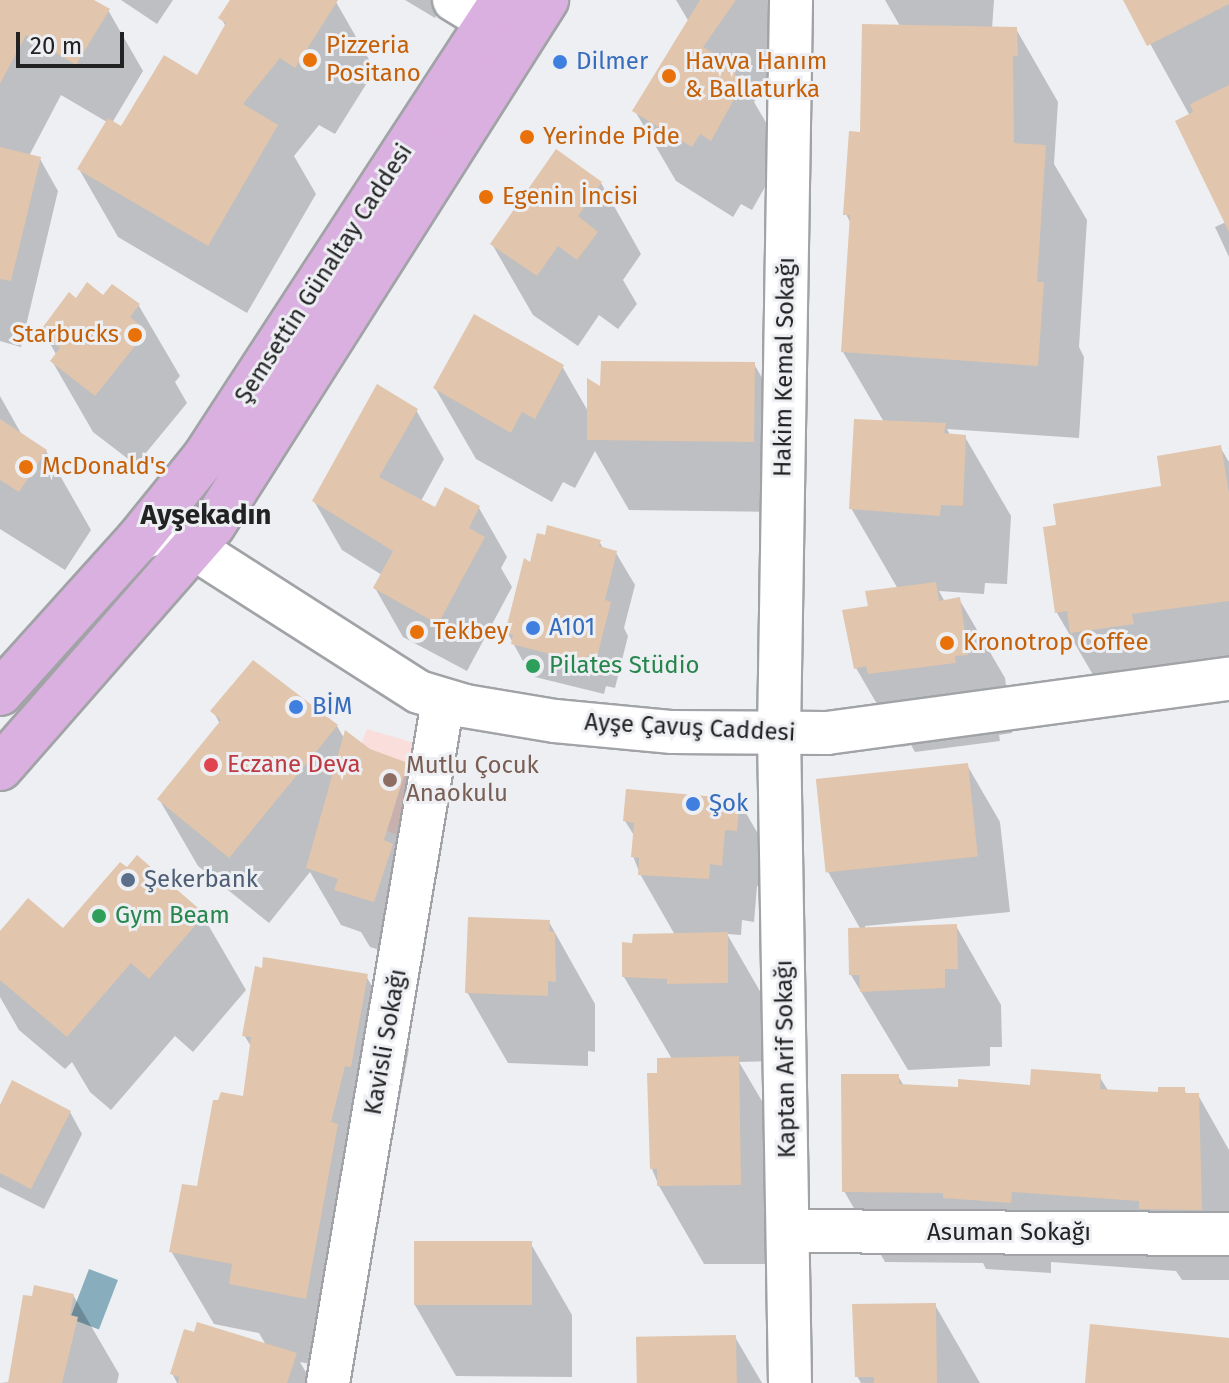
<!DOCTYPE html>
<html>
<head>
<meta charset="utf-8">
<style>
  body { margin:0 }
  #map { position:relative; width:1229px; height:1383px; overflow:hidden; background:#edeff3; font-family:"Fira Sans",sans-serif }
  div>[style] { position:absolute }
  .education>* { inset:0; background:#f9dedb }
  .water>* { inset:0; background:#88adbd; transform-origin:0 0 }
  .shadow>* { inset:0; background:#0003 }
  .building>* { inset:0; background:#e1c5ac; transform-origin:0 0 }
  .roads { filter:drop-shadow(2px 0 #a1a3a6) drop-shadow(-2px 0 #a1a3a6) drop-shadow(0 2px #a1a3a6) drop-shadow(0 -2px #a1a3a6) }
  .minor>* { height:42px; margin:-21px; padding:0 21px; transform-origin:21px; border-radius:21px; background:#fff }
  .major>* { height:44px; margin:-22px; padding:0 22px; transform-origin:22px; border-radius:22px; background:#dab0e0 }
  .dots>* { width:22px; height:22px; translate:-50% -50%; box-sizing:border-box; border:4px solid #edeff3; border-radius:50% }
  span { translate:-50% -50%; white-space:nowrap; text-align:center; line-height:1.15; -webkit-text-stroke:6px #edeff3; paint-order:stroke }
  .food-label { font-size:24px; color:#c56008 }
  .left { translate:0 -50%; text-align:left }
  .right { translate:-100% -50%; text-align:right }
  .shop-label { font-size:24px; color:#366cbe }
  .street-label { font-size:24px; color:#222223 }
  .leisure-label { font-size:24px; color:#27864d }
  .health-label { font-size:24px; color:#be3a42 }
  .education-label { font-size:24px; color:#785e54 }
  .service-label { font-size:24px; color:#4e5e75 }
  .quarter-label { font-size:28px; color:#222223; font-weight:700 }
  .scale { position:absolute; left:16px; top:32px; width:108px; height:36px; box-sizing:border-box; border:4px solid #222223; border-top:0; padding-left:10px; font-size:24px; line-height:28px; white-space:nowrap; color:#222223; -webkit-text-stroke:6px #edeff3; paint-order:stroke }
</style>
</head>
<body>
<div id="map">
  <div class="education">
    <i style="clip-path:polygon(367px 729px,438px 750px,421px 844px,335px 811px)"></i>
  </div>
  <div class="water">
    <i style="left:89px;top:1269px;width:31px;height:53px;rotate:21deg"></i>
  </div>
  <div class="shadow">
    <i style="clip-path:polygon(0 0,90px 0,108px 10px,143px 71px,112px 123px,121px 128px,197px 78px,247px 64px,221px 18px,230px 0,336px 2px,375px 70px,335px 134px,319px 125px,294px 156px,316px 194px,247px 313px,118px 237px,79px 169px,107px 122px,61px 95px,29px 156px,40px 159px,58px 191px,21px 347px,0 341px)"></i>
    <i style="clip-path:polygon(121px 0,173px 0,157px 24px)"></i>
    <i style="clip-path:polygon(405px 0,447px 0,435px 18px)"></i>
    <i style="clip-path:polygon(676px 0,790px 0,790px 51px,754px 102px,784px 153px,752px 210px,741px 204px,733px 217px,676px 181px,635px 111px,689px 22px)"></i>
    <i style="clip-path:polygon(885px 0,994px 0,992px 29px,1016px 29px,1058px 102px,1054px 164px,1087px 220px,1079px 347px,1084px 357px,1079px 438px,947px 429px,950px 435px,965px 437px,1011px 516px,1007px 584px,985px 583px,984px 594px,939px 591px,945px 602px,959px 599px,1005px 678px,1012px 733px,999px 735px,1000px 741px,915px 752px,911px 745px,902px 747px,856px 668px,871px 608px,898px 589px,851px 508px,884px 422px,843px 352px,851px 224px,846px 214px,862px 134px,900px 26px)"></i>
    <i style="clip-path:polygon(1126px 0,1229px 0,1229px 257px,1215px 227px,1226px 222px,1190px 116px)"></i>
    <i style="clip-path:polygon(601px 183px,641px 254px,623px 280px,637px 304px,618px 329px,599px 315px,578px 346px,533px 315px,492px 244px)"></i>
    <i style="clip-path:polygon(113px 286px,139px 306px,180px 376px,175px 382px,187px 403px,136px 465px,93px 432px,52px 361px,57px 356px,43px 331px,76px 301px,103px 298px)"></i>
    <i style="clip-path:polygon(754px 364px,795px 435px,794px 512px,629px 510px,595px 451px,575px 488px,563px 482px,552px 502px,476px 459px,435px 388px,562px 366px,589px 413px,602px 389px)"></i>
    <i style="clip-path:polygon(0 396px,23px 437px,46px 451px,91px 530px,65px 570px,0 529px)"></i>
    <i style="clip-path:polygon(416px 410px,444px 459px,421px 501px,436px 509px,479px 508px,507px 557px,501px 568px,512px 587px,467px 671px,403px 637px,375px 588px,382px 575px,342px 550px,314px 501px)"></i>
    <i style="clip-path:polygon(1220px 447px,1229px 462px,1229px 685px,1103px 692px,1057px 613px,1045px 529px,1163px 487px)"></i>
    <i style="clip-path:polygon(599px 541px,604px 550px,616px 553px,635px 585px,624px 628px,628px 636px,615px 688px,606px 686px,604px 694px,531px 676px,507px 632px,531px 565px)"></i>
    <i style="clip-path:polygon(213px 711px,337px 726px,345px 740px,406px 765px,439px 822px,406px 958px,370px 947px,361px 932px,341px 925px,310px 872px,269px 923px,198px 866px,159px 799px,220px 724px)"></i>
    <i style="clip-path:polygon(967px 765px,1000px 822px,1010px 912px,865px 926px,865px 930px,956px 926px,1001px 1005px,1002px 1047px,990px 1047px,990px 1066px,908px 1070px,851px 975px,861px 930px,827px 870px)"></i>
    <i style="clip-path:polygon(739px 801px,772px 858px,769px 887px,757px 886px,754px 922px,742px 920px,741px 935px,727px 934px,772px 1012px,773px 1061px,739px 1062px,783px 1137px,786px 1264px,704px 1264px,659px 1186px,652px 1169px,659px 1075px,672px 1059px,624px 977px,634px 945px,675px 935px,640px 874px,633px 856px,635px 837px,625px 821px)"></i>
    <i style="clip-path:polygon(203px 916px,246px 990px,193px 1052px,175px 1036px,111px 1110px,90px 1092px,72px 1062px,65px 1069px,19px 1030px,0 997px,0 934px,72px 939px)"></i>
    <i style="clip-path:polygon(549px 922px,595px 1004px,595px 1052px,588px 1051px,588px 1066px,508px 1063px,467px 992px)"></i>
    <i style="clip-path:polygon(366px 976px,409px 1049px,392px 1139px,386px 1138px,348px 1372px,300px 1362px,312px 1383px,177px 1383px,172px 1373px,266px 1345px,259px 1333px,214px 1324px,171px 1251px,198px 1189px,245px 1099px,252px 1048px,244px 1035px)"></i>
    <i style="clip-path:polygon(898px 1076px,904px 1086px,960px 1089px,1032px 1087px,1099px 1076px,1109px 1092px,1160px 1094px,1184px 1089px,1187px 1095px,1198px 1095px,1229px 1150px,1229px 1280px,1182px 1280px,1176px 1271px,1051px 1262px,1051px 1273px,986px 1269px,983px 1263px,885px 1262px,844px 1191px)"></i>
    <i style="clip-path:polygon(0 1109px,70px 1112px,82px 1134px,44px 1209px,0 1187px)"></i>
    <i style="clip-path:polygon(531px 1244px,572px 1315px,572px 1377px,456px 1376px,415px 1305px)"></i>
    <i style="clip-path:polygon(73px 1295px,119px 1374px,117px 1383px,0 1383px,10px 1382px)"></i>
    <i style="clip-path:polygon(935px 1305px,980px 1383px,861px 1383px,857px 1376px)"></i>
    <i style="clip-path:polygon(735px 1337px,762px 1383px,640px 1383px)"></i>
  </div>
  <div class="building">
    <i style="clip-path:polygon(0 0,94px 0,110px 9px,76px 65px,26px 35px,0 84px)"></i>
    <i style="clip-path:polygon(230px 0,338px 0,295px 68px,280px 58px,243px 104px,278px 125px,208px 246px,77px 169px,108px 118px,121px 126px,164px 55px,197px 75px,226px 23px,218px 18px)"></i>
    <i style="clip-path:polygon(700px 0,736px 0,703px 47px,736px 67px,735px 75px,744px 81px,711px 141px,700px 134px,692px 147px,632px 111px)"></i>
    <i style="clip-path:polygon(1123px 0,1229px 0,1229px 4px,1147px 46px)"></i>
    <i style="clip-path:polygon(862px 24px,1017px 27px,1018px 56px,1013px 56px,1014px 143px,1046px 145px,1037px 282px,1044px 282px,1038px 366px,841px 352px,850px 215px,843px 215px,849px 131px,860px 132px)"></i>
    <i style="clip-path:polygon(1229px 85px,1229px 232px,1175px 121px,1193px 112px,1190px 104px)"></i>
    <i style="clip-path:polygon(0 147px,41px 157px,11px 281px,0 279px)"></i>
    <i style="clip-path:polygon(556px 149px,602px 182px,578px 216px,598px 232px,577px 260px,558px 246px,537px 276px,490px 244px)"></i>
    <i style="clip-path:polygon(87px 282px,103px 295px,112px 284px,140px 304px,130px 317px,147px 331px,95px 396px,50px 361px,60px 348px,40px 331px,69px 292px,76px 298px)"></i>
    <i style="clip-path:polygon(474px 314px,564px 365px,535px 419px,522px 412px,511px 433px,433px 388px)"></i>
    <i style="clip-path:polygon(601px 361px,755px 362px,754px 442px,587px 440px,587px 378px,600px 386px)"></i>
    <i style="clip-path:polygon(377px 384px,418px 409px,379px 477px,435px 507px,445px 487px,480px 506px,469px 528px,485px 537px,438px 624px,373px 588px,393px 551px,312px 501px)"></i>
    <i style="clip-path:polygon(0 419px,47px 450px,19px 492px,0 480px)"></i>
    <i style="clip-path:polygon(854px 419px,946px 423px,944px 433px,966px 435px,963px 506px,941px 505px,940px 516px,849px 509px)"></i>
    <i style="clip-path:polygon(1221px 445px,1229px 493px,1229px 601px,1132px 614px,1134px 624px,1070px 633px,1067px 611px,1055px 613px,1043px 527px,1056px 525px,1053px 504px,1161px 486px,1157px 456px)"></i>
    <i style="clip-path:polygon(547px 525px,601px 540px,599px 546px,617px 551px,605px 600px,611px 602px,597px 657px,588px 655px,586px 663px,511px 644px,513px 635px,505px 633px,524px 558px,530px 562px,537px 533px,545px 535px)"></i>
    <i style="clip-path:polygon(936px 582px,939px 601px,960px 597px,968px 655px,955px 656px,956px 663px,868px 674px,866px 666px,854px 669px,842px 610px,868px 606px,865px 591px)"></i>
    <i style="clip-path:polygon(253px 660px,338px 725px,229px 858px,157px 799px,221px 720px,210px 711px)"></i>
    <i style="clip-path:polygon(345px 730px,370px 749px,408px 763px,384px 840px,393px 844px,374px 902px,334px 890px,338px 879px,306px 868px)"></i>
    <i style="left:968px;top:763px;width:94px;height:153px;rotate:84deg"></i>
    <i style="clip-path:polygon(626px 789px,740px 799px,737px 831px,725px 830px,722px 866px,710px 864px,709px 879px,638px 875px,639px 858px,631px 857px,634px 823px,623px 821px)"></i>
    <i style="clip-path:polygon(137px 855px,205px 914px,149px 979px,131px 963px,67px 1037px,0 980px,0 931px,28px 898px,63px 928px,120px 862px,127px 867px)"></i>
    <i style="clip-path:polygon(468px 917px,550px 920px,549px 931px,555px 932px,556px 982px,548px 981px,548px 996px,465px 993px)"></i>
    <i style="clip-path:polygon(957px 924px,958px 969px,945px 969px,945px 988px,860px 992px,859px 975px,849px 975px,848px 928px)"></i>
    <i style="clip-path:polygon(728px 932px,728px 983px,667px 984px,667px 979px,622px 977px,622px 942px,632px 943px,633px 934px)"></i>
    <i style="clip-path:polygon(263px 957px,368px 974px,351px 1067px,345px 1066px,331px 1122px,338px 1124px,306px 1299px,229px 1284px,232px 1264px,169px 1252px,182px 1184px,197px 1186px,213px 1100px,218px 1100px,221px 1092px,243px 1096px,251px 1037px,242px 1036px,255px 966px,262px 968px)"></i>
    <i style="clip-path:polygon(739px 1056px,741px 1185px,657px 1186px,657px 1169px,650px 1169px,647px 1073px,657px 1073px,657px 1058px)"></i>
    <i style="clip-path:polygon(1031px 1069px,1101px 1074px,1100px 1089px,1158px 1092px,1158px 1087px,1185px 1087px,1185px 1093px,1199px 1093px,1202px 1210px,1139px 1209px,1139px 1201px,1012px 1192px,1011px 1203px,943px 1198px,943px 1193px,842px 1192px,841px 1074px,899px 1074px,899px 1084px,958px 1087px,958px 1079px,1030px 1085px)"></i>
    <i style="clip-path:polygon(12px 1080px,71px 1111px,31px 1189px,0 1173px,0 1105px)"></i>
    <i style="left:414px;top:1241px;width:118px;height:64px"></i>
    <i style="clip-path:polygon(34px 1285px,74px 1294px,70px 1315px,78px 1317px,62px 1383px,8px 1383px,23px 1295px,32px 1296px)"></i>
    <i style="clip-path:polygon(936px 1303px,937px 1383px,874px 1383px,874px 1377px,855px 1377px,852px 1304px)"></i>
    <i style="clip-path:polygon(197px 1322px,297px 1353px,287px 1383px,178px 1383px,179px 1377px,170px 1374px,184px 1329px,194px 1332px)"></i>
    <i style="clip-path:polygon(1090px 1324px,1229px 1338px,1229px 1383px,1085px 1383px)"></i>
    <i style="left:736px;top:1335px;width:48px;height:100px;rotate:89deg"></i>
  </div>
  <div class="roads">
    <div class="minor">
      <i style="left:454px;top:0;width:42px;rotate:31.4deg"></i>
      <i style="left:137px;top:541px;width:19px;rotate:-25deg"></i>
      <i style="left:154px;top:533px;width:28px;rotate:15deg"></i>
      <i style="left:181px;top:540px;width:282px;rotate:32.6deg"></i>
      <i style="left:419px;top:692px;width:48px;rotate:16.9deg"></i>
      <i style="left:465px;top:706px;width:91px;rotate:9.5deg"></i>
      <i style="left:555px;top:721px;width:118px;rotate:5.4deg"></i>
      <i style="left:672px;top:732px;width:155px;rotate:0.4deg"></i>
      <i style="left:827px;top:733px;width:406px;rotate:-7.7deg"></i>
      <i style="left:789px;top:1231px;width:440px;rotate:0.4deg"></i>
      <i style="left:328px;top:1383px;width:692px;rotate:-80.43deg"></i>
      <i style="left:790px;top:1383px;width:649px;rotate:-90.97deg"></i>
      <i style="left:779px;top:734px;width:734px;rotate:-89.06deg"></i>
    </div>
    <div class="major">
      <i style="left:0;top:693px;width:205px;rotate:-48deg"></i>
      <i style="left:137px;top:541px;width:108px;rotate:-51deg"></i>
      <i style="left:205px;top:457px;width:546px;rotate:-56.89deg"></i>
      <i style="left:0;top:768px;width:323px;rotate:-48.8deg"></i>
      <i style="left:213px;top:525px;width:622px;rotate:-57.61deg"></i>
    </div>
  </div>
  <div class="dots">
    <i style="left:310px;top:60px;background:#e8710a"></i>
    <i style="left:560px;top:62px;background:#3f7fe0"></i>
    <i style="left:669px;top:76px;background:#e8710a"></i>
    <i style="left:527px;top:137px;background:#e8710a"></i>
    <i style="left:486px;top:197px;background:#e8710a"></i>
    <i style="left:135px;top:335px;background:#e8710a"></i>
    <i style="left:26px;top:467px;background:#e8710a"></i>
    <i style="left:533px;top:628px;background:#3f7fe0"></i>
    <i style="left:417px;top:632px;background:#e8710a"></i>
    <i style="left:947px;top:643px;background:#e8710a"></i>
    <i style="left:533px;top:666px;background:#2e9e5b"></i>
    <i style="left:296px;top:707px;background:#3f7fe0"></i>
    <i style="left:211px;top:765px;background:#e0444e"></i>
    <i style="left:390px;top:780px;background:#8d6e63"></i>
    <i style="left:693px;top:804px;background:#3f7fe0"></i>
    <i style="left:128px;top:880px;background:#5c6f8a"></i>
    <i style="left:99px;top:916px;background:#2e9e5b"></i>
  </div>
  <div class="food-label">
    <span class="left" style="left:326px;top:60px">Pizzeria<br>Positano</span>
    <span class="left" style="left:685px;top:76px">Havva Hanım<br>&amp; Ballaturka</span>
    <span class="left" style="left:543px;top:137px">Yerinde Pide</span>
    <span class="left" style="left:502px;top:197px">Egenin İncisi</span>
    <span class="right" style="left:119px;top:335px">Starbucks</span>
    <span class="left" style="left:42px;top:467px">McDonald's</span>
    <span class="left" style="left:433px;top:632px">Tekbey</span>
    <span class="left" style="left:963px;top:643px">Kronotrop Coffee</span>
  </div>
  <div class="shop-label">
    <span class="left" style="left:576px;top:62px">Dilmer</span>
    <span class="left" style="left:549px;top:628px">A101</span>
    <span class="left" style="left:312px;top:707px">BİM</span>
    <span class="left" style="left:709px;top:804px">Şok</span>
  </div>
  <div class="street-label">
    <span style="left:324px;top:274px;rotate:-57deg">Şemsettin Günaltay Caddesi</span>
    <span style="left:785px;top:367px;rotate:-89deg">Hakim Kemal Sokağı</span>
    <span style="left:690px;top:728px;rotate:3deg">Ayşe Çavuş Caddesi</span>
    <span style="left:386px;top:1042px;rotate:-80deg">Kavisli Sokağı</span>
    <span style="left:786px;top:1059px;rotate:-91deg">Kaptan Arif Sokağı</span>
    <span style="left:1009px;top:1233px">Asuman Sokağı</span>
  </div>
  <div class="leisure-label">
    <span class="left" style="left:549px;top:666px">Pilates Stüdio</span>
    <span class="left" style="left:115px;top:916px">Gym Beam</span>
  </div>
  <div class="health-label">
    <span class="left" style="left:227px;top:765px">Eczane Deva</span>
  </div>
  <div class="education-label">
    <span class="left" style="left:406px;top:780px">Mutlu Çocuk<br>Anaokulu</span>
  </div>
  <div class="service-label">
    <span class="left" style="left:144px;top:880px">Şekerbank</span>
  </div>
  <div class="quarter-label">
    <span style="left:206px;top:515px">Ayşekadın</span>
  </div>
  <div class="scale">20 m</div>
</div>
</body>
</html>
